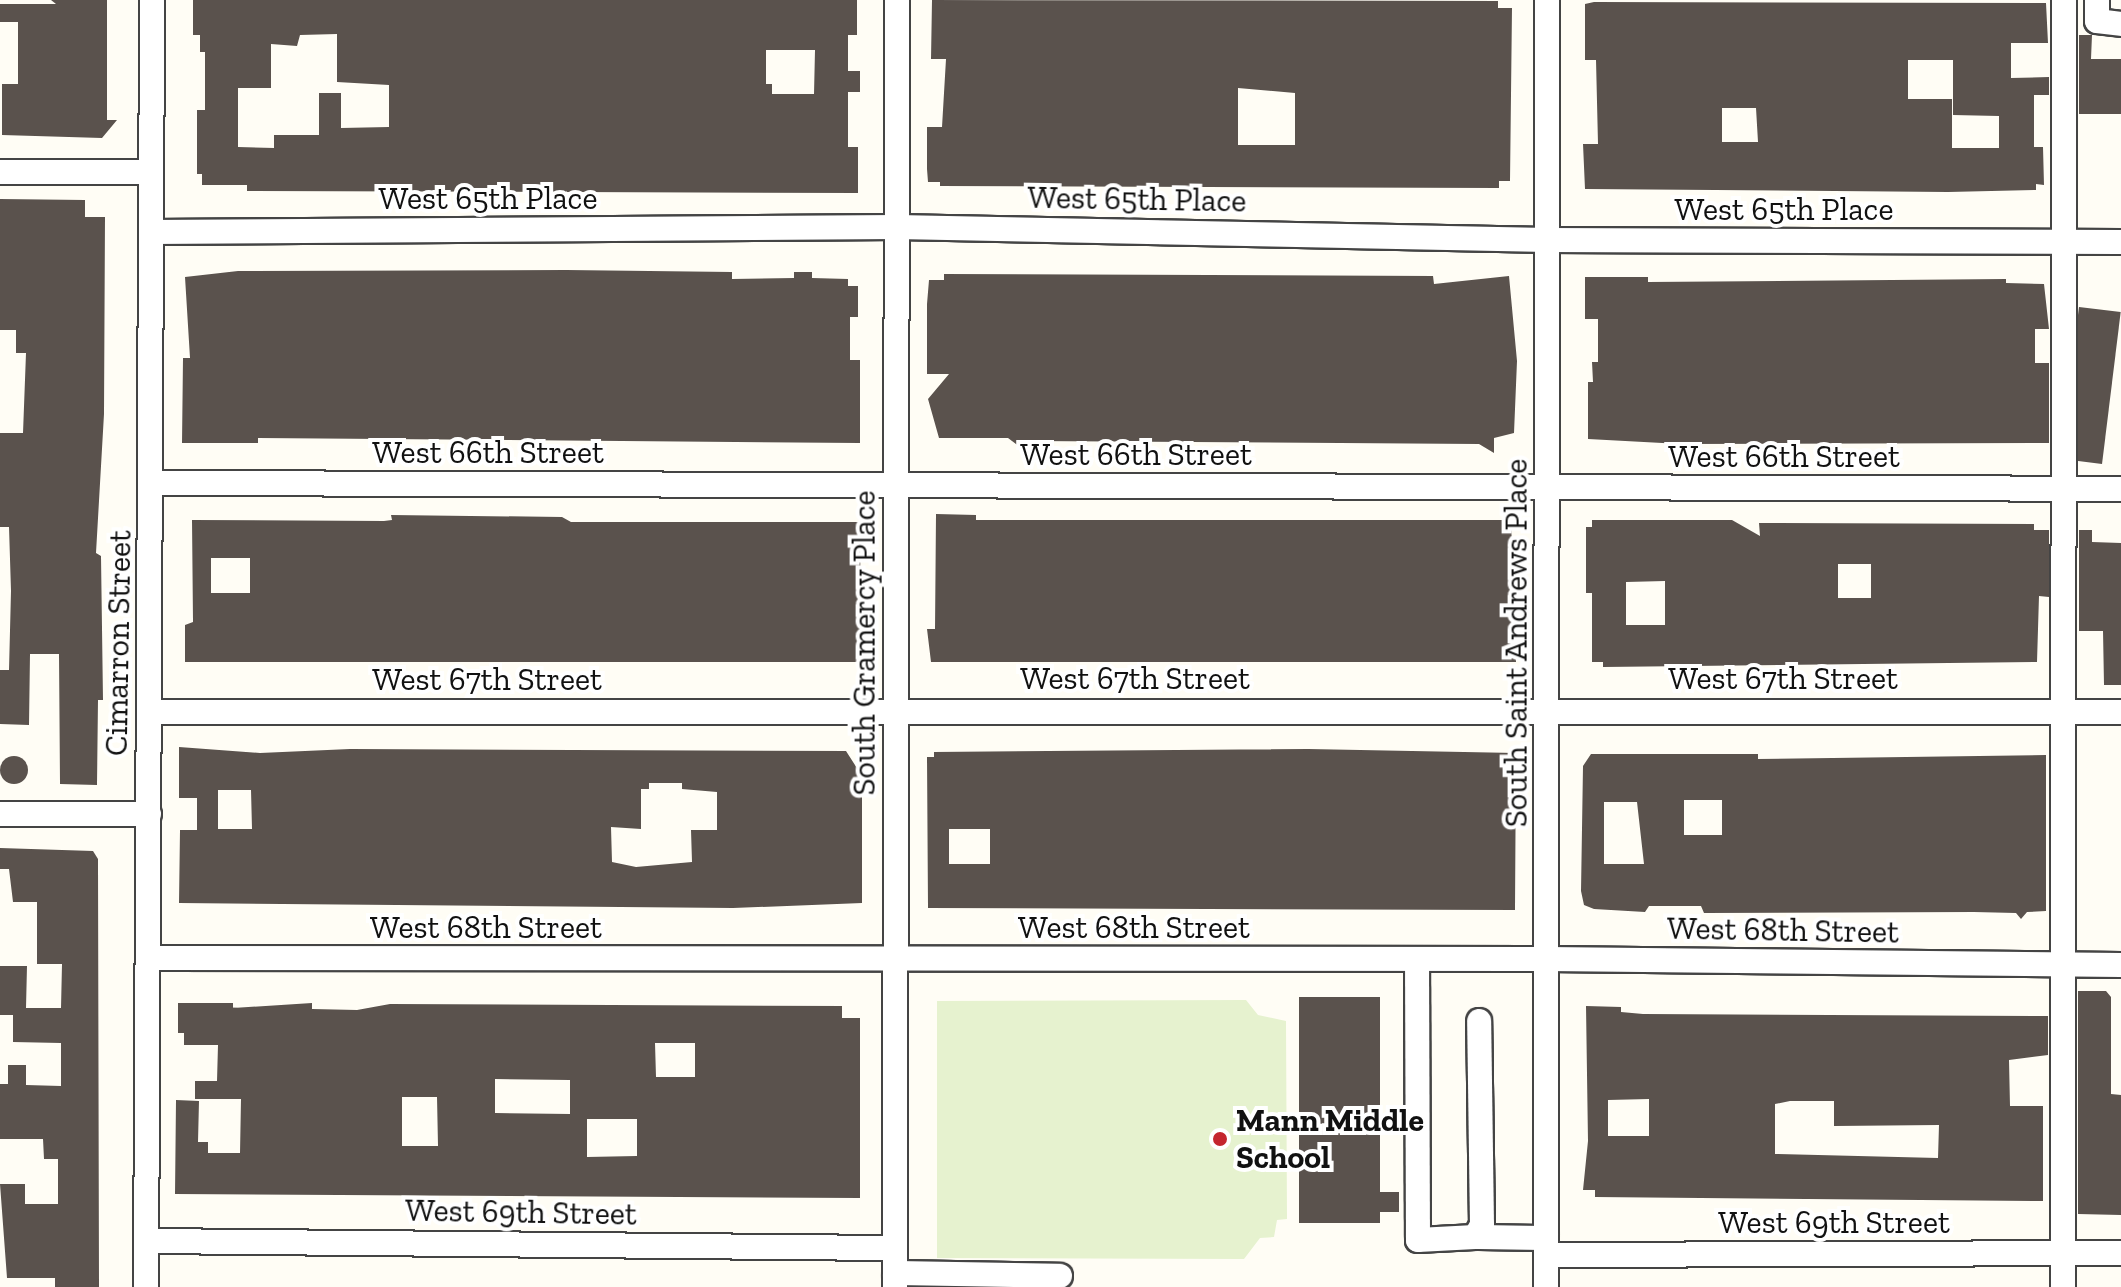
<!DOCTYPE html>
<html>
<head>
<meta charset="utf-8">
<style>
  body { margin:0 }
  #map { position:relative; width:2121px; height:1287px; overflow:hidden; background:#fffdf5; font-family:"Zilla Slab",serif }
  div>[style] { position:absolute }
  .pitch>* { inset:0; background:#e6f2cf }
  .building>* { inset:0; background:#5a524d; transform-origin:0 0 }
  .round { border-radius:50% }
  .roads { filter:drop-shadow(2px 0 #444) drop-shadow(-2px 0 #444) drop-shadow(0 2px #444) drop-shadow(0 -2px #444) }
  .minor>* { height:24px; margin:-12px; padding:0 12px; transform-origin:12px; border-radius:12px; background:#fff }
  .dots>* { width:22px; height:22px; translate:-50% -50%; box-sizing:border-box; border:4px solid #fff; border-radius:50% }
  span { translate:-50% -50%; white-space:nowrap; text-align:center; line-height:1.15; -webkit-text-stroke:8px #fff; paint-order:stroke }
  .street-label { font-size:32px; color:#111 }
  .poi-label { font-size:32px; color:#111; font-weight:700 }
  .left { translate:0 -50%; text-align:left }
</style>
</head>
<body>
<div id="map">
  <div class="pitch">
    <i style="clip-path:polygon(1246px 1000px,1258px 1015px,1286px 1021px,1287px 1219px,1277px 1220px,1274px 1237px,1260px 1238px,1244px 1259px,937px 1258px,937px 1001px)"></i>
  </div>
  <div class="building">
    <i style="clip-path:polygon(51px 0,107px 0,107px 120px,117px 120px,102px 138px,2px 135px,2px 84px,18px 84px,18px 22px,0 22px,0 4px,56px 4px)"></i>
    <i style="clip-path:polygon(evenodd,193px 0,857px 0,857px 35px,848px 35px,848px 71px,860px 71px,860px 92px,848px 92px,848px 147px,858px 147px,858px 193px,247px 191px,247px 185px,202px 185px,202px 174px,197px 174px,197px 110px,205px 110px,205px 52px,200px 52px,200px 35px,193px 35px,193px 0,337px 34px,337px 82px,389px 85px,389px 127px,341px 128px,341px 93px,319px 93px,319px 135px,274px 135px,274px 148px,238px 147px,238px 88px,271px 88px,271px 44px,297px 46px,300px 35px,337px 34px,193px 0,766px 50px,815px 50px,814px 94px,772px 94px,772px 84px,766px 84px,766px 50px)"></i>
    <i style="clip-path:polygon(evenodd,932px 0,1498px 1px,1498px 8px,1512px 8px,1510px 181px,1499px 181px,1499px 188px,940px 186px,940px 182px,928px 182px,927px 169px,927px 127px,942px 127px,946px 59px,931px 59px,932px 0,1238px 88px,1295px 93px,1295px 145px,1238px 145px,1238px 88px)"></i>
    <i style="clip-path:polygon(evenodd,1594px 2px,2046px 3px,2048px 43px,2011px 43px,2011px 78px,2049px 77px,2049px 95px,2034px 95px,2034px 147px,2043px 147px,2044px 185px,2036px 184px,2036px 190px,1948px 192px,1585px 189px,1583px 144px,1598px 144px,1596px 60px,1585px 60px,1585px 4px,1594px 2px,1908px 60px,1953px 60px,1953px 115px,1999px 116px,1999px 148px,1952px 148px,1952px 99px,1908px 99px,1908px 60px,1594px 2px,1722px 108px,1756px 108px,1758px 142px,1722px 142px,1722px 108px)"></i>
    <i style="clip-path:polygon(2079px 35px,2092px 35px,2091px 59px,2121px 59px,2121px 114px,2079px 114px)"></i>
    <i style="clip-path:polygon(0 199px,85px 200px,85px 217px,105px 217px,104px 414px,96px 553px,101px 556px,103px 700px,98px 700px,97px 785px,60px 784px,59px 654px,30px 654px,29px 725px,0 724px,0 670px,9px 670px,11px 591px,9px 527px,0 527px,0 433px,23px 433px,26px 353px,16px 353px,16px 330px,0 330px)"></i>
    <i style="clip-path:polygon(566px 270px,732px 272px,732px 279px,794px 278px,794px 272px,812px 272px,812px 278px,848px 279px,848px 286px,858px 286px,858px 317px,850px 317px,850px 360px,860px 360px,860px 443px,258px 438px,258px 443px,182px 443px,183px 358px,190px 358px,185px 277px,238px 271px)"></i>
    <i style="clip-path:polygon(944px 274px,1433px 276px,1434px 284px,1509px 276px,1517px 361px,1514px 433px,1494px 438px,1494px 453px,1479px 444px,1031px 441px,1020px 447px,1008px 438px,939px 438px,928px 399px,949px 374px,927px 374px,927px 304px,929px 280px,944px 280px)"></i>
    <i style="clip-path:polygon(1585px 277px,1648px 277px,1648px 282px,2006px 279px,2006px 283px,2044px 284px,2049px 329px,2035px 329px,2035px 363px,2049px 363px,2049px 443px,1681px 444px,1588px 439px,1588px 382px,1593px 382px,1592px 362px,1598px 362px,1598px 319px,1585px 319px)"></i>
    <i style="left:2079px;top:307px;width:42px;height:153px;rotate:7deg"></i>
    <i style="clip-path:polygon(936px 514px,976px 515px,976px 520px,1511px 520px,1516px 662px,931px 662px,927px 629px,935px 629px)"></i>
    <i style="clip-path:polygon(evenodd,391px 515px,562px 517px,571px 522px,860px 522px,861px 662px,185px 662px,185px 625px,193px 622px,192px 520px,384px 521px,392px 520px,391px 515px,211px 558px,250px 558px,250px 593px,211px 593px,211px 558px)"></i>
    <i style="clip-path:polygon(evenodd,1592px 520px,1732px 520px,1760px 536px,1759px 523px,2034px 524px,2034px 530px,2049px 530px,2049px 597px,2039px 596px,2037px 662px,1603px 667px,1603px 662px,1592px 662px,1592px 593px,1586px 593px,1586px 527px,1592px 527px,1592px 520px,1838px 564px,1871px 564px,1871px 598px,1838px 598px,1838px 564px,1592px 520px,1665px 581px,1665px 625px,1626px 625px,1626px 582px,1665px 581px)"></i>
    <i style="clip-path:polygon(2079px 530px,2092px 530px,2092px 542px,2121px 543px,2121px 685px,2104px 685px,2103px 631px,2079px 631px)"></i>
    <i style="clip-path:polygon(evenodd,179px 747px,260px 753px,350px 749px,846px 751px,862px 776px,862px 903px,733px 908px,179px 903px,180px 830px,197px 830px,197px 798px,179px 798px,179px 747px,649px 783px,682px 783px,682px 789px,717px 792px,717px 830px,691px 830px,692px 862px,636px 867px,612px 862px,611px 827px,641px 829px,641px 789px,649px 789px,649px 783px,179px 747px,218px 790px,251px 790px,252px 829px,218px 829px,218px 790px)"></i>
    <i style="clip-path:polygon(evenodd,1308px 749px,1516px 753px,1515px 910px,928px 908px,927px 757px,934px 757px,934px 752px,1308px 749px,949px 829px,990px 829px,990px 864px,949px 864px,949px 829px)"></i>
    <i style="clip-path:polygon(evenodd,1591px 754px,1758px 754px,1758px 759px,2046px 755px,2046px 911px,2027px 912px,2021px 919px,2016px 913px,1974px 912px,1704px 913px,1701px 906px,1649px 906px,1645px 912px,1594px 909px,1584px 905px,1581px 891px,1583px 766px,1591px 754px,1684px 800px,1722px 800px,1722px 835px,1684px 835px,1684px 800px,1591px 754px,1604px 802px,1637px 802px,1644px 864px,1604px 864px,1604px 802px)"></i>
    <i class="round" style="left:0;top:756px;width:28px;height:28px"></i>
    <i style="clip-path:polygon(0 848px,93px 851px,98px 859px,99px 1287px,55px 1287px,55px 1278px,7px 1278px,0 1184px,25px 1184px,25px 1204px,58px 1204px,58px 1159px,44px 1159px,43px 1139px,0 1139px,0 1084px,8px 1084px,8px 1065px,26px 1065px,26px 1085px,61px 1086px,61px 1043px,13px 1042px,13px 1015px,0 1015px,0 966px,27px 966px,26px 1008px,61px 1008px,62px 964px,37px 964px,37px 902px,13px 902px,9px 869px,0 869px)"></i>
    <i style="clip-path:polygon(2078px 991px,2106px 991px,2111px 997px,2111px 1094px,2121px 1095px,2121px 1215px,2078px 1214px)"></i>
    <i style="clip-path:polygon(1299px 997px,1380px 997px,1380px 1192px,1399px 1192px,1399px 1212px,1380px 1212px,1380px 1223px,1299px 1223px)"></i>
    <i style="clip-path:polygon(evenodd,178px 1003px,233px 1003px,233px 1008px,312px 1003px,312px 1009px,357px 1010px,390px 1004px,842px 1006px,842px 1018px,860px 1018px,860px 1198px,175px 1194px,176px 1100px,199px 1101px,198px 1142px,208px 1142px,208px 1153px,240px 1153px,241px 1099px,195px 1099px,195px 1081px,217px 1081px,218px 1045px,184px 1045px,184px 1033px,178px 1033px,178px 1003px,655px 1043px,695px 1043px,695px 1077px,656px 1077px,655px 1043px,178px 1003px,495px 1079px,570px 1080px,570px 1114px,495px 1113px,495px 1079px,178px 1003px,402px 1097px,437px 1097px,438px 1146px,402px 1146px,402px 1097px,178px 1003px,587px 1119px,637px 1119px,637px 1156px,587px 1157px,587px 1119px)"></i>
    <i style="clip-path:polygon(evenodd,1586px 1006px,1621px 1007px,1621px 1012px,1643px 1014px,2048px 1016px,2048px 1055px,2009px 1060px,2010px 1106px,2043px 1106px,2043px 1201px,1595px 1197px,1595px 1190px,1583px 1190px,1588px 1141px,1586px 1006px,1649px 1099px,1649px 1136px,1608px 1136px,1608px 1100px,1649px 1099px,1586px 1006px,1790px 1101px,1834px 1101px,1834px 1126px,1939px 1125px,1938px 1158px,1775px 1154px,1775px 1104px,1790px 1101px)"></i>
  </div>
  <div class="roads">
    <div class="minor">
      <i style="left:2097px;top:0;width:21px;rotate:90deg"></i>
      <i style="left:2097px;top:21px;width:24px;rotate:7deg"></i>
      <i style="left:0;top:172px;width:150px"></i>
      <i style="left:151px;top:232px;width:746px;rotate:-0.38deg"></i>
      <i style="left:897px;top:227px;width:651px;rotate:1.14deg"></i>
      <i style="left:1548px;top:240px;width:573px;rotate:0.2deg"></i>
      <i style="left:152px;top:483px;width:1969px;rotate:0.17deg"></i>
      <i style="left:149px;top:712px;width:1972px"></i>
      <i style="left:0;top:814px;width:149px"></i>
      <i style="left:148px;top:958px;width:1399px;rotate:0.04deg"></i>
      <i style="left:1547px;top:959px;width:574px;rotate:0.6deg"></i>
      <i style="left:1417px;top:959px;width:281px;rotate:89.8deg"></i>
      <i style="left:1418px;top:1240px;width:57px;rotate:-3deg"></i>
      <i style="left:1475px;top:1237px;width:14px;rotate:-60deg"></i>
      <i style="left:1482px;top:1225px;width:204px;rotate:-90.8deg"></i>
      <i style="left:1475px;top:1237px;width:71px;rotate:0.8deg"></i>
      <i style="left:147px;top:1241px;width:748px;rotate:0.54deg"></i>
      <i style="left:1546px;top:1255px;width:575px;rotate:-0.2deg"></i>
      <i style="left:895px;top:1273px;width:165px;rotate:1deg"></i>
      <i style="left:146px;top:1287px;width:1287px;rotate:-89.73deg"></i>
      <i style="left:895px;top:1287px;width:1287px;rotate:-89.91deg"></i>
      <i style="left:1546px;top:1287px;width:1287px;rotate:-89.96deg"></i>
      <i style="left:2063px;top:1287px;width:1287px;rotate:-89.96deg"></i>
    </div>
  </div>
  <div class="dots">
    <i style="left:1220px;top:1139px;background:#c4262e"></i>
  </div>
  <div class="street-label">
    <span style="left:488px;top:198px">West 65th Place</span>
    <span style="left:1137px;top:199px;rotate:1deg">West 65th Place</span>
    <span style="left:1784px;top:209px">West 65th Place</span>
    <span style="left:488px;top:452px">West 66th Street</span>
    <span style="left:1136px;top:454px">West 66th Street</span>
    <span style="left:1784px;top:456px">West 66th Street</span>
    <span style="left:118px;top:643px;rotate:-89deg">Cimarron Street</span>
    <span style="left:864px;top:643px;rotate:-90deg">South Gramercy Place</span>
    <span style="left:1516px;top:643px;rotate:-90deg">South Saint Andrews Place</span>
    <span style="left:1135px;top:678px">West 67th Street</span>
    <span style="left:1783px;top:678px">West 67th Street</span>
    <span style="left:487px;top:679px">West 67th Street</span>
    <span style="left:486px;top:927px">West 68th Street</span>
    <span style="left:1134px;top:927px">West 68th Street</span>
    <span style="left:1783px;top:930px;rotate:1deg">West 68th Street</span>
    <span style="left:521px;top:1212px;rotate:1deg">West 69th Street</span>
    <span style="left:1834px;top:1222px">West 69th Street</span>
  </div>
  <div class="poi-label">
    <span class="left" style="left:1236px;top:1139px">Mann Middle<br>School</span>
  </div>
</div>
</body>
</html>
